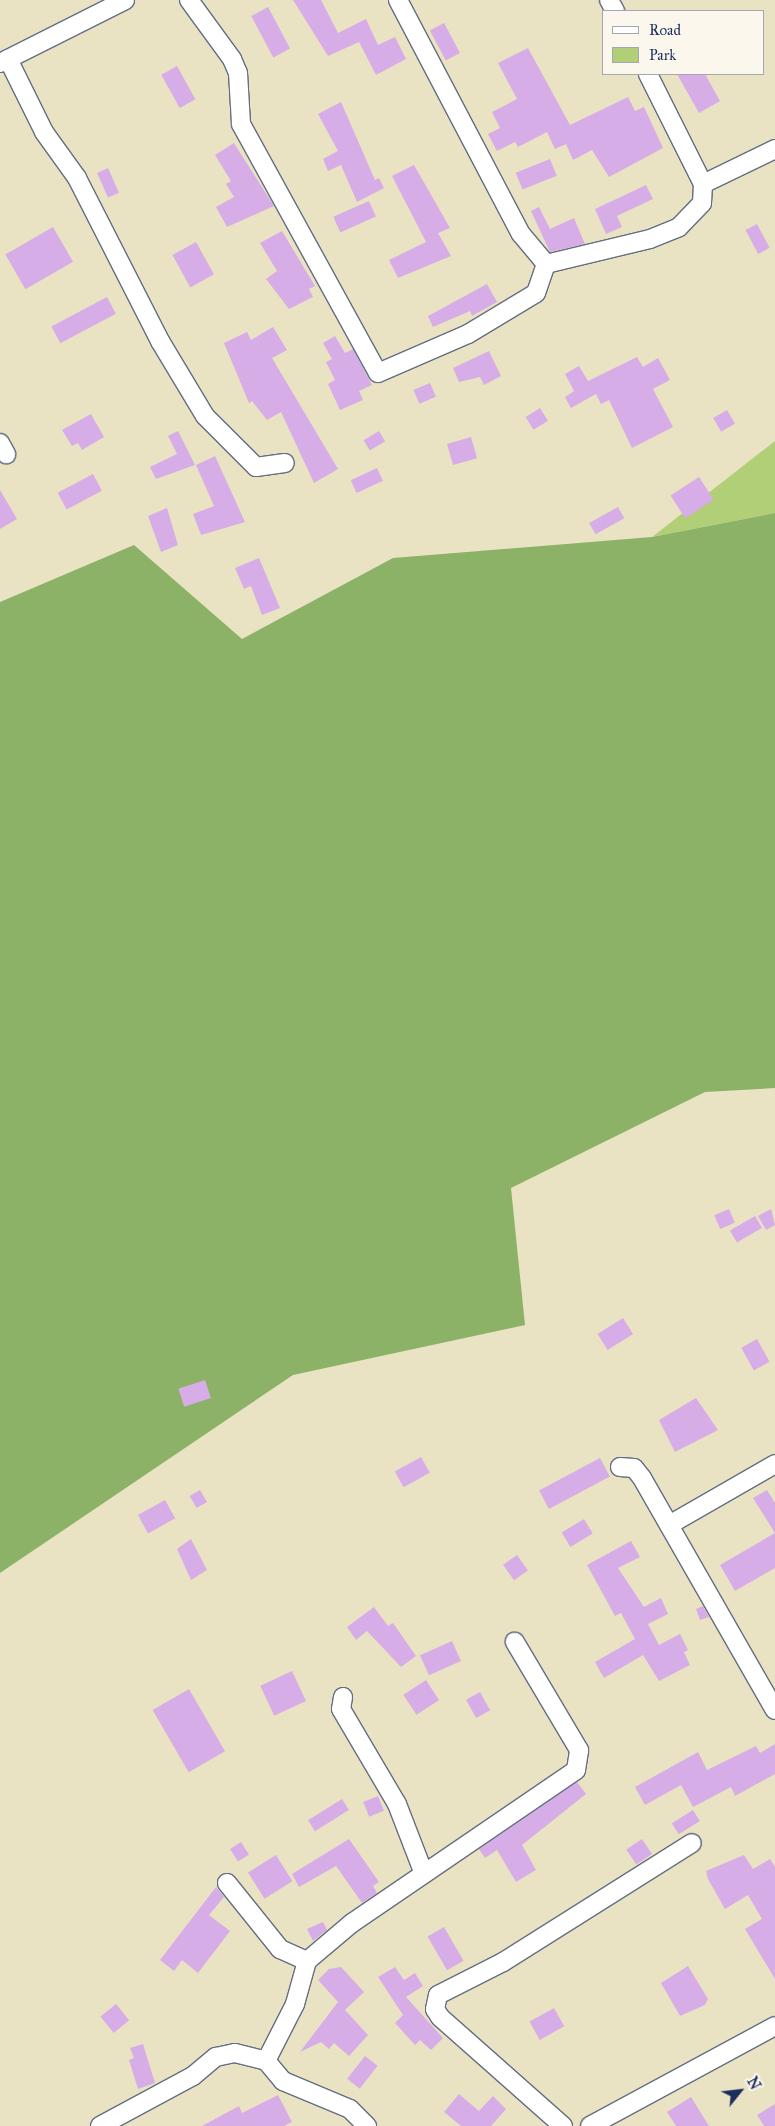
<!DOCTYPE html>
<html>
<head>
<meta charset="utf-8">
<style>
  body { margin:0 }
  #map { position:relative; width:775px; height:2126px; overflow:hidden; background:#eae3c3; font-family:"IM FELL Great Primer",serif }
  div>[style] { position:absolute }
  .green>* { inset:0; background:#b0cf76 }
  .forest>* { inset:0; background:#8cb267 }
  .building>* { inset:0; background:#d6ade7; transform-origin:0 0 }
  .roads { filter:drop-shadow(1px 0 #636e81) drop-shadow(-1px 0 #636e81) drop-shadow(0 1px #636e81) drop-shadow(0 -1px #636e81) }
  .street>* { height:18px; margin:-9px; padding:0 9px; transform-origin:9px; border-radius:9px; background:#fff }
  span { translate:-50% -50%; white-space:nowrap; text-align:center; line-height:1.15; -webkit-text-stroke:4.5px #fbf7ec; paint-order:stroke }
  .legend { position:absolute; left:602px; top:10px; width:162px; height:65px; box-sizing:border-box; background:#fbf7ec; border:1px solid #a1a7b3; margin:0; padding:6px 9px; list-style:none; font-size:15px; color:#1b2f5e }
  .legend li { display:flex; align-items:center; gap:10px; height:25px }
  .legend b { width:25px; border:1px solid #a1a7b3 }
  .north { position:absolute; left:715px; top:2066px; width:50px; height:50px; -webkit-text-stroke:4px #fbf7ec; paint-order:stroke; rotate:61deg; font-size:14px; font-weight:700; line-height:20px; text-align:center; color:#1b2f5e }
  .north::after { content:''; display:block; margin:auto; width:18px; height:22px; background:#1b2f5e; clip-path:polygon(50% 0,100% 100%,50% 72%,0 100%) }
</style>
</head>
<body>
<div id="map">
  <div class="green">
    <i style="clip-path:polygon(775px 441px,775px 513px,652px 537px)"></i>
  </div>
  <div class="forest">
    <i style="clip-path:polygon(775px 513px,775px 1088px,705px 1092px,511px 1188px,525px 1325px,293px 1375px,0 1573px,0 602px,134px 545px,242px 639px,393px 558px,652px 537px)"></i>
  </div>
  <div class="building">
    <i style="clip-path:polygon(293px 0,321px 0,338px 33px,366px 19px,378px 45px,395px 37px,406px 59px,376px 75px,359px 42px,328px 56px)"></i>
    <i style="left:268px;top:7px;width:47px;height:19px;rotate:62deg"></i>
    <i style="left:444px;top:23px;width:34px;height:16px;rotate:62deg"></i>
    <i style="clip-path:polygon(528px 48px,570px 125px,628px 97px,635px 111px,644px 107px,663px 148px,609px 177px,592px 150px,573px 160px,566px 144px,555px 149px,547px 132px,518px 147px,515px 142px,497px 151px,488px 134px,500px 128px,492px 112px,517px 99px,498px 63px)"></i>
    <i style="left:177px;top:66px;width:38px;height:18px;rotate:61deg"></i>
    <i style="clip-path:polygon(677px 74px,705px 74px,720px 101px,699px 113px)"></i>
    <i style="clip-path:polygon(341px 102px,375px 180px,379px 178px,384px 188px,357px 202px,341px 165px,328px 171px,323px 159px,338px 151px,318px 114px)"></i>
    <i style="clip-path:polygon(234px 143px,274px 206px,227px 227px,216px 207px,234px 197px,226px 184px,231px 181px,215px 155px)"></i>
    <i style="left:550px;top:159px;width:18px;height:37px;rotate:68deg"></i>
    <i style="clip-path:polygon(414px 165px,450px 228px,438px 233px,451px 256px,398px 278px,389px 260px,426px 242px,392px 176px)"></i>
    <i style="left:108px;top:168px;width:27px;height:12px;rotate:66deg"></i>
    <i style="clip-path:polygon(646px 185px,653px 199px,617px 216px,622px 227px,606px 234px,595px 209px)"></i>
    <i style="left:369px;top:201px;width:17px;height:39px;rotate:66deg"></i>
    <i style="clip-path:polygon(539px 207px,550px 229px,574px 218px,585px 244px,550px 252px,531px 211px)"></i>
    <i style="left:757px;top:224px;width:27px;height:13px;rotate:62deg"></i>
    <i style="left:53px;top:227px;width:40px;height:55px;rotate:60deg"></i>
    <i style="clip-path:polygon(282px 231px,315px 286px,309px 289px,313px 297px,289px 309px,266px 279px,277px 271px,260px 243px)"></i>
    <i style="left:196px;top:242px;width:37px;height:27px;rotate:61deg"></i>
    <i style="clip-path:polygon(487px 284px,497px 302px,472px 316px,470px 311px,433px 327px,428px 316px)"></i>
    <i style="left:107px;top:297px;width:19px;height:63px;rotate:62deg"></i>
    <i style="clip-path:polygon(273px 327px,287px 350px,272px 358px,338px 469px,314px 483px,281px 412px,267px 420px,252px 401px,249px 403px,224px 343px,247px 332px,251px 340px)"></i>
    <i style="clip-path:polygon(335px 336px,345px 353px,353px 349px,372px 385px,359px 391px,363px 400px,340px 410px,328px 384px,335px 380px,326px 362px,332px 359px,323px 343px)"></i>
    <i style="clip-path:polygon(489px 351px,501px 376px,484px 385px,480px 377px,459px 382px,453px 368px)"></i>
    <i style="clip-path:polygon(637px 357px,643px 367px,658px 358px,670px 380px,653px 389px,673px 427px,632px 448px,609px 400px,601px 404px,596px 394px,571px 408px,565px 397px,574px 391px,565px 374px,579px 366px,588px 381px)"></i>
    <i style="left:430px;top:383px;width:15px;height:18px;rotate:67deg"></i>
    <i style="left:540px;top:408px;width:15px;height:17px;rotate:58deg"></i>
    <i style="left:727px;top:410px;width:16px;height:16px;rotate:60deg"></i>
    <i style="clip-path:polygon(91px 414px,104px 437px,82px 450px,78px 443px,72px 446px,62px 430px)"></i>
    <i style="clip-path:polygon(178px 431px,195px 465px,156px 479px,150px 467px,177px 454px,168px 436px)"></i>
    <i style="left:379px;top:431px;width:12px;height:18px;rotate:59deg"></i>
    <i style="left:471px;top:437px;width:22px;height:25px;rotate:74deg"></i>
    <i style="clip-path:polygon(215px 456px,245px 522px,201px 535px,193px 514px,214px 506px,196px 465px)"></i>
    <i style="left:377px;top:468px;width:14px;height:29px;rotate:65deg"></i>
    <i style="left:93px;top:474px;width:19px;height:40px;rotate:62deg"></i>
    <i style="left:699px;top:477px;width:27px;height:34px;rotate:57deg"></i>
    <i style="clip-path:polygon(0 490px,17px 519px,0 529px)"></i>
    <i style="left:618px;top:507px;width:13px;height:33px;rotate:61deg"></i>
    <i style="clip-path:polygon(167px 508px,178px 545px,161px 552px,148px 516px)"></i>
    <i style="clip-path:polygon(259px 558px,280px 608px,262px 615px,251px 586px,244px 589px,235px 568px)"></i>
    <i style="left:729px;top:1209px;width:15px;height:16px;rotate:67deg"></i>
    <i style="clip-path:polygon(771px 1209px,775px 1225px,766px 1230px,758px 1216px)"></i>
    <i style="left:755px;top:1216px;width:14px;height:29px;rotate:60deg"></i>
    <i style="left:623px;top:1318px;width:19px;height:30px;rotate:58deg"></i>
    <i style="left:757px;top:1339px;width:26px;height:18px;rotate:61deg"></i>
    <i style="left:205px;top:1380px;width:19px;height:28px;rotate:72deg"></i>
    <i style="clip-path:polygon(696px 1398px,718px 1430px,675px 1452px,659px 1420px)"></i>
    <i style="left:421px;top:1457px;width:18px;height:30px;rotate:61deg"></i>
    <i style="left:600px;top:1458px;width:21px;height:69px;rotate:62deg"></i>
    <i style="left:200px;top:1490px;width:14px;height:12px;rotate:60deg"></i>
    <i style="clip-path:polygon(767px 1490px,775px 1503px,775px 1533px,753px 1498px)"></i>
    <i style="left:165px;top:1500px;width:21px;height:31px;rotate:61deg"></i>
    <i style="left:584px;top:1519px;width:17px;height:26px;rotate:59deg"></i>
    <i style="clip-path:polygon(775px 1533px,775px 1568px,735px 1591px,720px 1565px)"></i>
    <i style="clip-path:polygon(191px 1539px,207px 1570px,191px 1580px,177px 1549px)"></i>
    <i style="clip-path:polygon(631px 1541px,640px 1557px,618px 1568px,644px 1607px,661px 1598px,668px 1614px,648px 1624px,659px 1645px,680px 1634px,688px 1650px,684px 1652px,690px 1665px,659px 1681px,643px 1655px,604px 1678px,595px 1662px,635px 1639px,621px 1613px,615px 1616px,587px 1565px)"></i>
    <i style="left:517px;top:1555px;width:19px;height:17px;rotate:55deg"></i>
    <i style="clip-path:polygon(703px 1606px,709px 1617px,700px 1620px,696px 1609px)"></i>
    <i style="clip-path:polygon(374px 1607px,388px 1626px,393px 1623px,416px 1656px,401px 1667px,367px 1631px,356px 1640px,347px 1627px)"></i>
    <i style="left:452px;top:1641px;width:22px;height:35px;rotate:66deg"></i>
    <i style="left:292px;top:1671px;width:33px;height:35px;rotate:65deg"></i>
    <i style="left:426px;top:1680px;width:24px;height:27px;rotate:57deg"></i>
    <i style="left:189px;top:1689px;width:72px;height:42px;rotate:60deg"></i>
    <i style="left:480px;top:1692px;width:21px;height:16px;rotate:61deg"></i>
    <i style="clip-path:polygon(775px 1744px,775px 1774px,735px 1796px,731px 1787px,693px 1807px,681px 1785px,645px 1805px,635px 1787px,698px 1752px,707px 1770px,756px 1746px,760px 1753px)"></i>
    <i style="clip-path:polygon(577px 1782px,586px 1794px,522px 1845px,536px 1870px,516px 1882px,497px 1850px,485px 1858px,479px 1849px)"></i>
    <i style="left:378px;top:1796px;width:16px;height:16px;rotate:68deg"></i>
    <i style="left:342px;top:1799px;width:13px;height:40px;rotate:58deg"></i>
    <i style="left:693px;top:1810px;width:13px;height:25px;rotate:58deg"></i>
    <i style="clip-path:polygon(349px 1839px,379px 1882px,373px 1886px,377px 1893px,362px 1903px,336px 1866px,299px 1887px,292px 1874px)"></i>
    <i style="left:642px;top:1839px;width:18px;height:19px;rotate:56deg"></i>
    <i style="left:241px;top:1842px;width:15px;height:13px;rotate:58deg"></i>
    <i style="left:276px;top:1855px;width:31px;height:33px;rotate:58deg"></i>
    <i style="clip-path:polygon(744px 1855px,753px 1869px,770px 1859px,775px 1867px,775px 1979px,745px 1929px,762px 1919px,748px 1895px,725px 1909px,708px 1879px,706px 1871px)"></i>
    <i style="clip-path:polygon(216px 1887px,224px 1897px,209px 1915px,230px 1931px,198px 1973px,182px 1960px,174px 1971px,160px 1960px)"></i>
    <i style="clip-path:polygon(323px 1922px,327px 1930px,313px 1941px,307px 1929px)"></i>
    <i style="left:444px;top:1927px;width:39px;height:19px;rotate:60deg"></i>
    <i style="clip-path:polygon(688px 1966px,708px 1999px,705px 2005px,680px 2016px,661px 1983px)"></i>
    <i style="clip-path:polygon(341px 1967px,364px 1992px,345px 2010px,368px 2035px,349px 2056px,334px 2043px,329px 2049px,321px 2042px,300px 2052px,338px 2002px,318px 1980px,329px 1969px)"></i>
    <i style="clip-path:polygon(395px 1967px,404px 1980px,415px 1973px,423px 1986px,406px 1997px,443px 2038px,431px 2050px,420px 2040px,415px 2045px,395px 2023px,403px 2015px,378px 1977px)"></i>
    <i style="left:116px;top:2004px;width:21px;height:20px;rotate:51deg"></i>
    <i style="left:554px;top:2008px;width:21px;height:28px;rotate:61deg"></i>
    <i style="clip-path:polygon(143px 2044px,155px 2083px,138px 2089px,129px 2060px,134px 2058px,130px 2048px)"></i>
    <i style="left:365px;top:2056px;width:16px;height:29px;rotate:38deg"></i>
    <i style="clip-path:polygon(459px 2094px,479px 2111px,493px 2096px,506px 2109px,491px 2126px,461px 2126px,444px 2112px)"></i>
    <i style="clip-path:polygon(278px 2095px,292px 2122px,284px 2126px,202px 2126px,239px 2106px,242px 2113px)"></i>
    <i style="clip-path:polygon(691px 2097px,709px 2126px,676px 2126px,667px 2112px)"></i>
    <i style="clip-path:polygon(775px 2104px,775px 2126px,764px 2126px,757px 2115px)"></i>
  </div>
  <div class="roads">
    <div class="street">
      <i style="left:189px;top:0;width:73px;rotate:53.9deg"></i>
      <i style="left:232px;top:59px;width:15px;rotate:67deg"></i>
      <i style="left:238px;top:73px;width:51px;rotate:86.6deg"></i>
      <i style="left:241px;top:124px;width:284px;rotate:61.2deg"></i>
      <i style="left:378px;top:373px;width:98px;rotate:-23.4deg"></i>
      <i style="left:468px;top:334px;width:79px;rotate:-31.1deg"></i>
      <i style="left:536px;top:293px;width:31px;rotate:-71deg"></i>
      <i style="left:398px;top:0;width:264px;rotate:62.3deg"></i>
      <i style="left:521px;top:234px;width:39px;rotate:50deg"></i>
      <i style="left:546px;top:264px;width:107px;rotate:-13.5deg"></i>
      <i style="left:650px;top:239px;width:31px;rotate:-22deg"></i>
      <i style="left:679px;top:227px;width:33px;rotate:-46deg"></i>
      <i style="left:702px;top:203px;width:19px;rotate:-87deg"></i>
      <i style="left:703px;top:184px;width:123px;rotate:-116.6deg"></i>
      <i style="left:609px;top:0;width:13px;rotate:61deg"></i>
      <i style="left:8px;top:59px;width:81px;rotate:63.7deg"></i>
      <i style="left:44px;top:132px;width:57px;rotate:54.3deg"></i>
      <i style="left:77px;top:178px;width:183px;rotate:63deg"></i>
      <i style="left:160px;top:341px;width:87px;rotate:59deg"></i>
      <i style="left:205px;top:416px;width:72px;rotate:45deg"></i>
      <i style="left:256px;top:467px;width:29px;rotate:-8deg"></i>
      <i style="left:0;top:63px;width:140px;rotate:-26.7deg"></i>
      <i style="left:703px;top:184px;width:80px;rotate:-25.9deg"></i>
      <i style="left:0;top:443px;width:13px;rotate:61deg"></i>
      <i style="left:620px;top:1467px;width:14px;rotate:4deg"></i>
      <i style="left:634px;top:1468px;width:13px;rotate:51deg"></i>
      <i style="left:642px;top:1478px;width:267px;rotate:60.2deg"></i>
      <i style="left:669px;top:1525px;width:122px;rotate:-29.9deg"></i>
      <i style="left:343px;top:1697px;width:12px;rotate:99deg"></i>
      <i style="left:341px;top:1709px;width:110px;rotate:59.5deg"></i>
      <i style="left:397px;top:1804px;width:75px;rotate:68.9deg"></i>
      <i style="left:227px;top:1883px;width:85px;rotate:51.2deg"></i>
      <i style="left:280px;top:1949px;width:30px;rotate:24deg"></i>
      <i style="left:100px;top:2126px;width:106px;rotate:-28.3deg"></i>
      <i style="left:193px;top:2076px;width:30px;rotate:-40deg"></i>
      <i style="left:216px;top:2057px;width:19px;rotate:-12deg"></i>
      <i style="left:235px;top:2053px;width:32px;rotate:14deg"></i>
      <i style="left:367px;top:2126px;width:24px;rotate:-135deg"></i>
      <i style="left:350px;top:2109px;width:73px;rotate:-157.3deg"></i>
      <i style="left:283px;top:2081px;width:26px;rotate:-130deg"></i>
      <i style="left:266px;top:2061px;width:64px;rotate:-63deg"></i>
      <i style="left:295px;top:2004px;width:45px;rotate:-74.4deg"></i>
      <i style="left:307px;top:1961px;width:59px;rotate:-40.2deg"></i>
      <i style="left:352px;top:1923px;width:271px;rotate:-34.3deg"></i>
      <i style="left:576px;top:1770px;width:20px;rotate:-81deg"></i>
      <i style="left:579px;top:1750px;width:126px;rotate:-120.7deg"></i>
      <i style="left:563px;top:2126px;width:164px;rotate:-138.5deg"></i>
      <i style="left:440px;top:2017px;width:9px;rotate:-122deg"></i>
      <i style="left:435px;top:2009px;width:14px;rotate:-78deg"></i>
      <i style="left:438px;top:1995px;width:73px;rotate:-26.9deg"></i>
      <i style="left:503px;top:1962px;width:223px;rotate:-32.2deg"></i>
      <i style="left:590px;top:2126px;width:210px;rotate:-28.4deg"></i>
    </div>
  </div>
  <ul class="legend">
  <li><b style="height:6px;background:#fff"></b>Road</li>
  <li><b style="height:14px;background:#b0cf76"></b>Park</li>
  </ul>
  <div class="north">N</div>
</div>
</body>
</html>
